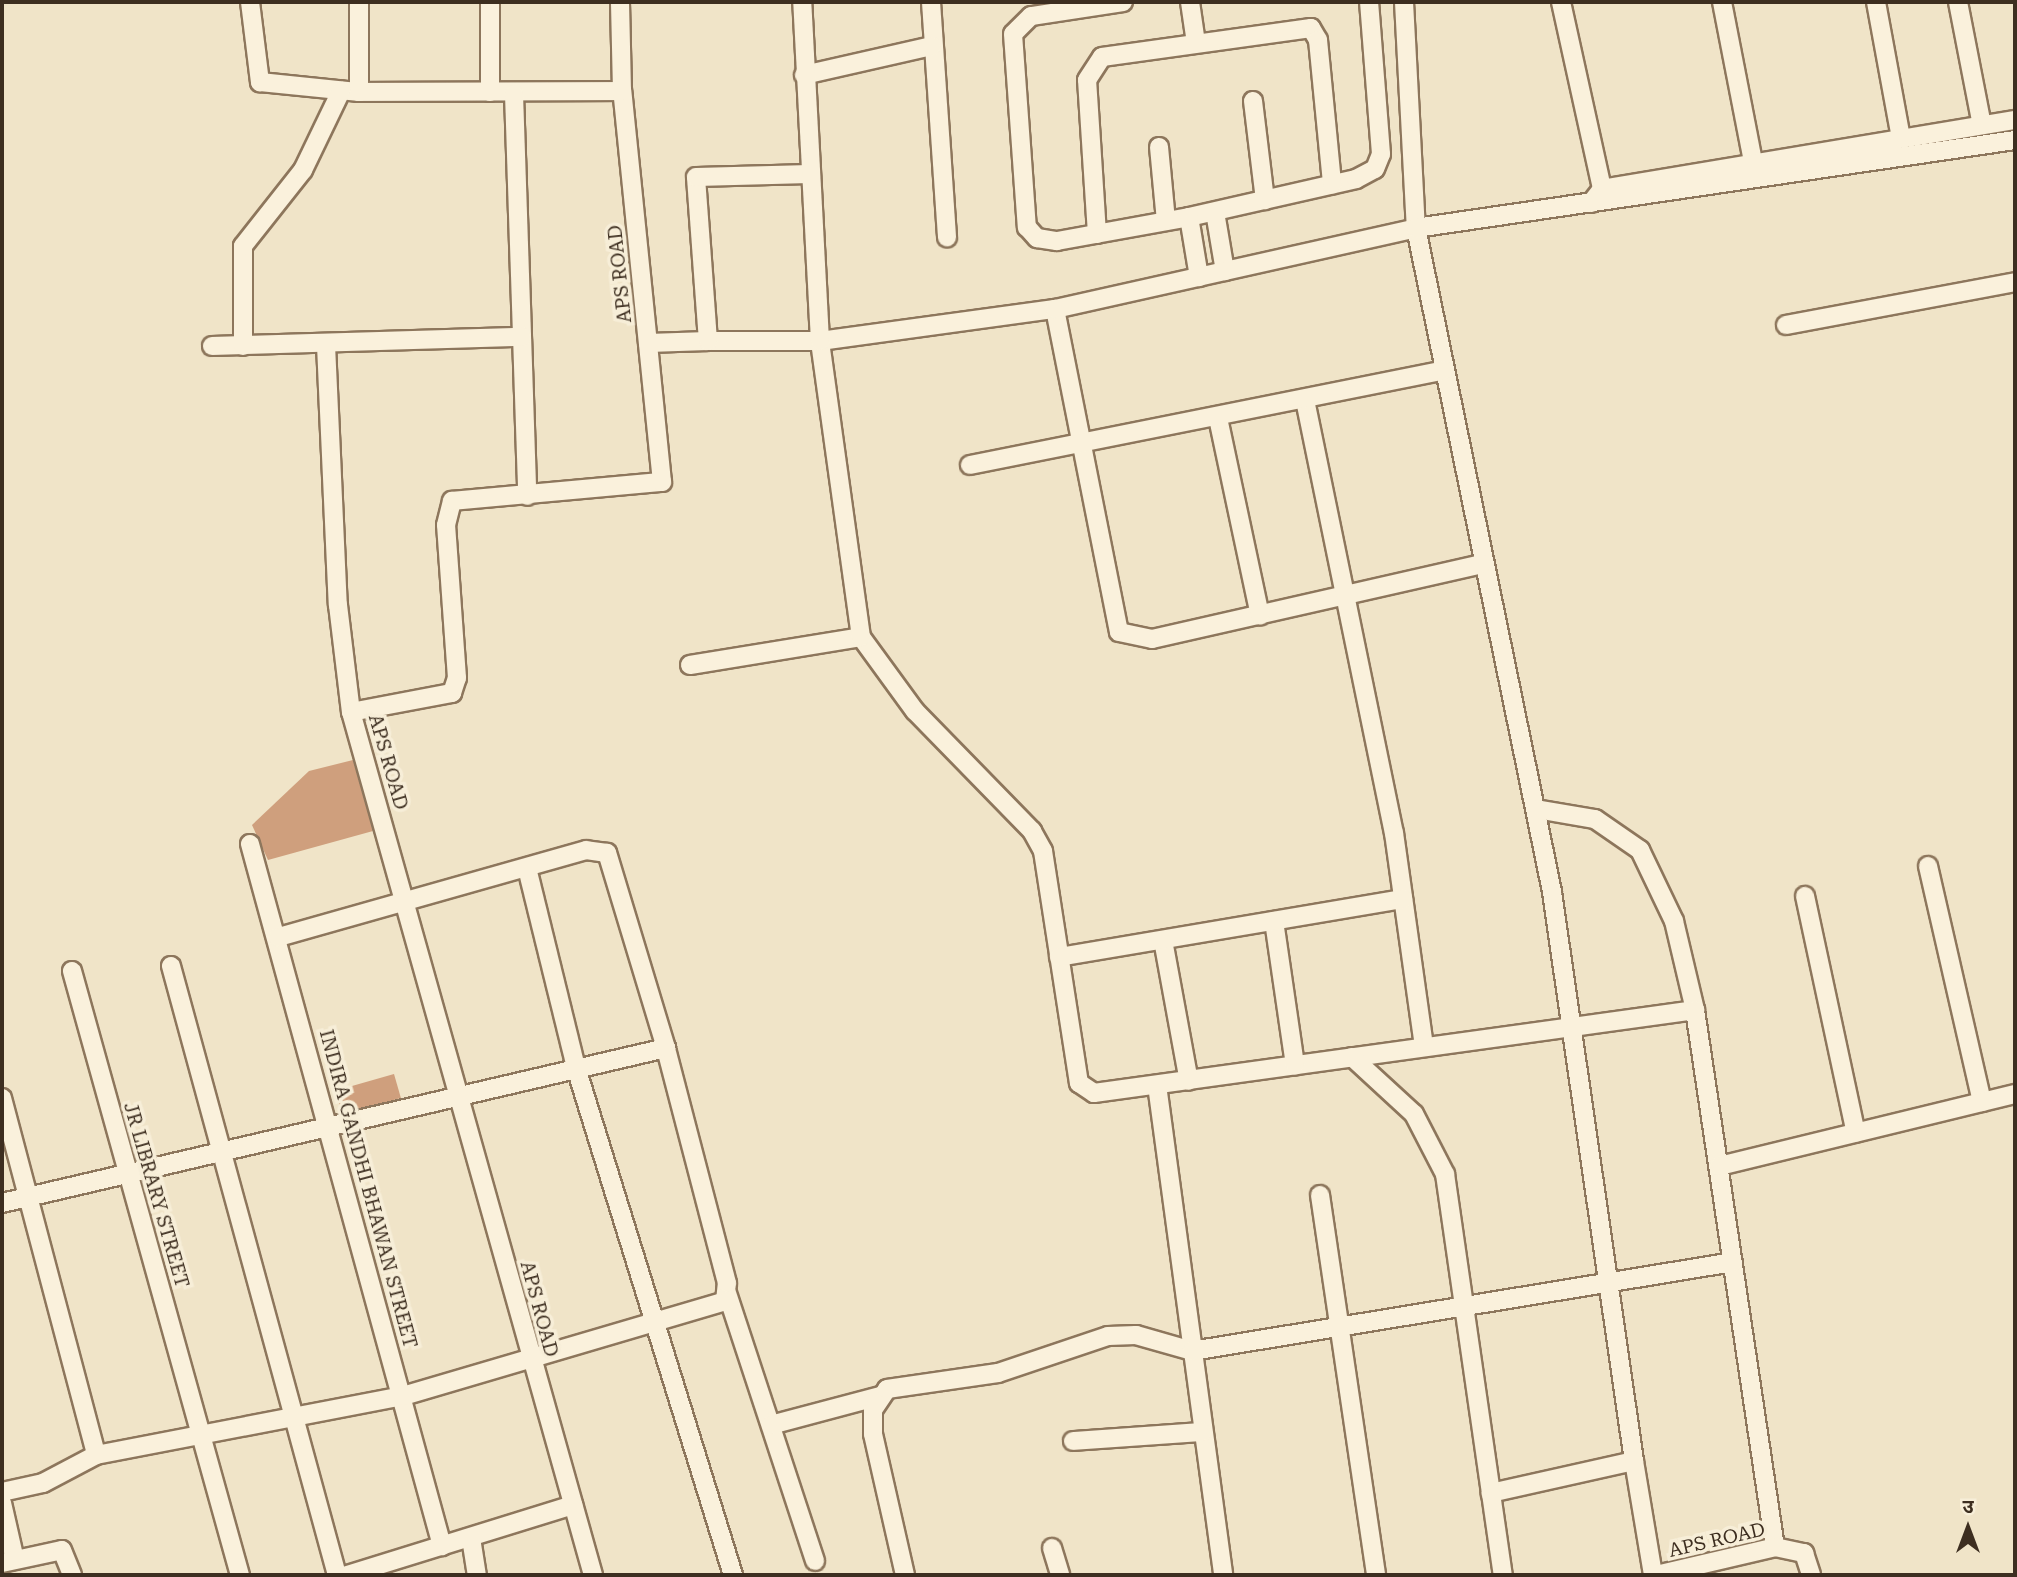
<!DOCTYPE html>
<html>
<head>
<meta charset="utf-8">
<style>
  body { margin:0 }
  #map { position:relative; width:2017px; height:1577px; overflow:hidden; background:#f0e4c8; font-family:"Roboto Serif","Noto Sans Devanagari",serif }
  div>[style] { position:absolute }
  .building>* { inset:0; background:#cf9f7d; transform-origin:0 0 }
  .roads { filter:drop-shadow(2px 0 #8d765c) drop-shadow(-2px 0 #8d765c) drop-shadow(0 2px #8d765c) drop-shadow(0 -2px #8d765c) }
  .minor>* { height:18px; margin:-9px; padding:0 9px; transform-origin:9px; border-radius:9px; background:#faf1dc }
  span { translate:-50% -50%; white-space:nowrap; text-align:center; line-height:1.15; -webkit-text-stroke:7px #f7eed8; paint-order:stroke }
  .street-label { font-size:19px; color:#3d2e20 }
  .frame { position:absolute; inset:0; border:4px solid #3d2e20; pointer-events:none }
  .north { position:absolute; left:1933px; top:1493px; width:70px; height:70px; -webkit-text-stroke:5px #f7eed8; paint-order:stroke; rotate:0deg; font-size:19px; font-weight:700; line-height:28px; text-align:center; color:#3d2e20 }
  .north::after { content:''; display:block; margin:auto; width:24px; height:32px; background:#3d2e20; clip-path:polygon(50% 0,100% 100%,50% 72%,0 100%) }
</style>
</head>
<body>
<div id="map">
  <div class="building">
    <i style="clip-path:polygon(353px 760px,373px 831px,268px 860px,252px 825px,309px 771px)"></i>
    <i style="left:394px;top:1074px;width:25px;height:61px;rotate:74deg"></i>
  </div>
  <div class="roads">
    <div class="minor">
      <i style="left:250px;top:2px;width:81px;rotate:82.9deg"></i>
      <i style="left:260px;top:82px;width:100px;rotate:5.8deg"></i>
      <i style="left:359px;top:92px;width:263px;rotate:-0.2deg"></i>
      <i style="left:931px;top:2px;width:236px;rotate:86.1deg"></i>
      <i style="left:1123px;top:2px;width:93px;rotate:171.3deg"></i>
      <i style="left:1031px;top:16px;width:25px;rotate:135deg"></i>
      <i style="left:1013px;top:34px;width:194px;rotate:85.9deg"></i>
      <i style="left:1027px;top:227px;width:15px;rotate:48deg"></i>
      <i style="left:1037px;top:238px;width:20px;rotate:9deg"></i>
      <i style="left:1057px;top:241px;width:134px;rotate:-10.3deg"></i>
      <i style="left:1189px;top:217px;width:171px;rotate:-12.8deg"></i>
      <i style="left:1356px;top:179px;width:21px;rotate:-28deg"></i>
      <i style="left:1375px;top:169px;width:16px;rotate:-68deg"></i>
      <i style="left:1381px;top:154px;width:152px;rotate:-94.5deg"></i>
      <i style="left:1190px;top:2px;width:41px;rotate:81.7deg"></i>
      <i style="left:1404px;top:2px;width:226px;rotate:87deg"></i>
      <i style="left:1416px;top:228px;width:678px;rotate:78.42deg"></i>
      <i style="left:1552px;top:892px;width:575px;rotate:81.8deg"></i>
      <i style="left:1634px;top:1461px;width:147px;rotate:167.4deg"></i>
      <i style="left:1561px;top:2px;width:191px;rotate:77.6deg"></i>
      <i style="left:1722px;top:2px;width:162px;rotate:79deg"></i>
      <i style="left:1876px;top:2px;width:138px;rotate:79.6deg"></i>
      <i style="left:1958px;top:2px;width:125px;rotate:79deg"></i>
      <i style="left:804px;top:75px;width:131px;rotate:-12.8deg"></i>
      <i style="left:359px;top:92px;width:90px;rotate:-90deg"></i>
      <i style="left:490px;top:92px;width:90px;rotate:-90deg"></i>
      <i style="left:514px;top:94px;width:402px;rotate:88.1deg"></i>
      <i style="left:1253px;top:101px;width:100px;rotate:83.1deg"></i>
      <i style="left:1159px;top:147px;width:74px;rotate:84.6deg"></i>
      <i style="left:1591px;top:203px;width:18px;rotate:-52deg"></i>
      <i style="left:1602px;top:189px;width:419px;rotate:-9.5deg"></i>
      <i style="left:1215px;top:212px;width:60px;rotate:80.4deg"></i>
      <i style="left:1189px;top:217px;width:61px;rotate:80.5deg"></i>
      <i style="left:1097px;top:234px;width:154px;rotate:-93.7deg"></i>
      <i style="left:1087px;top:80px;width:27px;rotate:-57deg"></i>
      <i style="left:1102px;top:57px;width:211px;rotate:-7.9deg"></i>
      <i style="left:1311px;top:28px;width:14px;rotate:60deg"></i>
      <i style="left:1318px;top:40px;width:145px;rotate:84.4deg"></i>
      <i style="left:1055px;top:309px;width:329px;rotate:78.8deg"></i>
      <i style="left:1119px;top:632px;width:34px;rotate:12deg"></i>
      <i style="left:1152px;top:639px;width:338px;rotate:-12.8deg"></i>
      <i style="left:1786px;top:325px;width:233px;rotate:-10.6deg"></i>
      <i style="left:708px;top:341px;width:112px"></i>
      <i style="left:820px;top:341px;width:237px;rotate:-7.8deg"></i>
      <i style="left:1055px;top:309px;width:370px;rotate:-12.6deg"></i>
      <i style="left:1416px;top:228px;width:605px;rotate:-8.36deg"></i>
      <i style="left:648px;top:343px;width:60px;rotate:-1.9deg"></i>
      <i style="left:708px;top:341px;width:164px;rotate:-94.2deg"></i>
      <i style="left:696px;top:177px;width:114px;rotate:-1.5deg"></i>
      <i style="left:326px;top:345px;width:260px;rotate:87.4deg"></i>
      <i style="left:338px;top:605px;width:108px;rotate:83.1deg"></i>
      <i style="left:212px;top:346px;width:310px;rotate:-1.7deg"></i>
      <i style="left:243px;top:346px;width:100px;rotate:-90deg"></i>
      <i style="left:243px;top:246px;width:97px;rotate:-51.7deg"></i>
      <i style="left:303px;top:170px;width:88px;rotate:-64.3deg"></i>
      <i style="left:1305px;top:400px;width:442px;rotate:78.4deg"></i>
      <i style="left:1394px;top:833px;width:215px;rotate:82deg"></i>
      <i style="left:1218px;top:418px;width:202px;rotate:78deg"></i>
      <i style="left:970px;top:465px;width:483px;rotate:-11.3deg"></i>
      <i style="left:861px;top:637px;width:92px;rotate:53.9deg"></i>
      <i style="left:915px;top:711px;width:168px;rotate:45.7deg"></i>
      <i style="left:1032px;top:831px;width:23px;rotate:61deg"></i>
      <i style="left:1043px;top:851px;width:235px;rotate:81.2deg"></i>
      <i style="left:1079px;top:1083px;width:18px;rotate:34deg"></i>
      <i style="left:1094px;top:1093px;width:607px;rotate:-7.86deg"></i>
      <i style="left:690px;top:665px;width:173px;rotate:-9.3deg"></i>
      <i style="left:861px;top:637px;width:299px;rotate:-97.9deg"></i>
      <i style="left:820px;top:341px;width:339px;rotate:-93deg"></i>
      <i style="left:1536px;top:809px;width:60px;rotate:9.6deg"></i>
      <i style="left:1595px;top:819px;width:55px;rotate:34.6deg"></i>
      <i style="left:1640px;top:850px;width:79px;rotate:64.4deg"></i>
      <i style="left:1674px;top:921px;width:91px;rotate:76.7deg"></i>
      <i style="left:1695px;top:1010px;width:543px;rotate:81.53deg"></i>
      <i style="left:250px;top:844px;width:728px;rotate:74.7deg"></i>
      <i style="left:1928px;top:866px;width:242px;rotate:77.1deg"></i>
      <i style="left:527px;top:868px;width:209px;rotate:76.2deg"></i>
      <i style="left:577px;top:1071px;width:528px;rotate:72.8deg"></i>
      <i style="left:1805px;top:896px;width:242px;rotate:77.9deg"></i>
      <i style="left:1274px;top:921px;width:146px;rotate:81.7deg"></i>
      <i style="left:1163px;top:940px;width:143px;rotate:79.6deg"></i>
      <i style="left:1059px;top:957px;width:349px;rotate:-9.6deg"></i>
      <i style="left:171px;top:966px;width:631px;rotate:74.75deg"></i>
      <i style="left:72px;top:971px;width:627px;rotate:74.46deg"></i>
      <i style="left:1352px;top:1057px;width:84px;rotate:42.6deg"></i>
      <i style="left:1414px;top:1114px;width:68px;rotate:62.7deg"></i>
      <i style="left:1445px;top:1174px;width:405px;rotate:81.8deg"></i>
      <i style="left:1157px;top:1085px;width:494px;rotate:82.3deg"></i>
      <i style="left:2px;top:1098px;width:369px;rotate:75.2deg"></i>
      <i style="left:1719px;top:1166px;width:305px;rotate:-13.7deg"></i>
      <i style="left:1320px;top:1195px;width:384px;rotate:81.6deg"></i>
      <i style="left:2px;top:1203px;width:682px;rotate:-13.14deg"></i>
      <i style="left:727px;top:1293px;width:282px;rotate:71.8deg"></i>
      <i style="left:771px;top:1425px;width:113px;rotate:-14.9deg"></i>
      <i style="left:1073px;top:1441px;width:130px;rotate:-4deg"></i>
      <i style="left:1634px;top:1461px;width:116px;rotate:80.5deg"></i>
      <i style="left:2px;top:1492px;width:42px;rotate:-12.4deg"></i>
      <i style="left:43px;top:1483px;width:60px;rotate:-27.8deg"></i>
      <i style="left:96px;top:1455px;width:313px;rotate:-10.9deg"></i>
      <i style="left:403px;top:1396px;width:336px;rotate:-16.4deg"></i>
      <i style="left:725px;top:1301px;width:18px;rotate:-84deg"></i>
      <i style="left:727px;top:1283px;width:243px;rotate:-104.6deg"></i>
      <i style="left:666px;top:1048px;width:204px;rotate:-106.8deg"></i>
      <i style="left:607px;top:853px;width:21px;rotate:-172deg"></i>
      <i style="left:586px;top:850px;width:320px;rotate:164.2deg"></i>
      <i style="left:2px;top:1503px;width:58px;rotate:77.2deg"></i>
      <i style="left:471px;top:1538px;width:37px;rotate:81deg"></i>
      <i style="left:1052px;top:1548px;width:28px;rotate:73deg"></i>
      <i style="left:2px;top:1563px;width:61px;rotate:-12.2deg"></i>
      <i style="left:62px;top:1550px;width:27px;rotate:68deg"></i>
      <i style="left:347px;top:1575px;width:237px;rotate:-17.2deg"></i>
      <i style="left:593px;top:1575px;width:896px;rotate:-105.66deg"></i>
      <i style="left:351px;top:712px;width:103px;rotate:-10.7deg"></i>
      <i style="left:452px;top:693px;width:16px;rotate:-72deg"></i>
      <i style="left:457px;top:678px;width:153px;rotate:-94.1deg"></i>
      <i style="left:446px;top:525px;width:25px;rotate:-76deg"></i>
      <i style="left:452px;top:501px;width:211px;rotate:-5.2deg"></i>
      <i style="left:662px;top:482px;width:393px;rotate:-95.8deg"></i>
      <i style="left:622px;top:91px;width:89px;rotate:-91.3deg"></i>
      <i style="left:905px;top:1575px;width:145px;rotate:-102.8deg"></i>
      <i style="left:873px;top:1434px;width:24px;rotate:-90deg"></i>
      <i style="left:873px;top:1410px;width:25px;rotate:-56deg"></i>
      <i style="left:887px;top:1389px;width:112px;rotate:-8.2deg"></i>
      <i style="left:998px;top:1373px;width:116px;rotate:-18.6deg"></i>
      <i style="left:1108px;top:1336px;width:28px;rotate:-2deg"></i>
      <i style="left:1136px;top:1335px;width:58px;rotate:15.9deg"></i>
      <i style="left:1192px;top:1351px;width:548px;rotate:-9.34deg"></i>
      <i style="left:1656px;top:1575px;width:122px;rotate:-13.2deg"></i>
      <i style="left:1775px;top:1547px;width:30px;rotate:12deg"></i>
      <i style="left:1804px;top:1553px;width:23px;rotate:72deg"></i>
    </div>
  </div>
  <div class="street-label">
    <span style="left:620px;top:274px;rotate:-96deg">APS ROAD</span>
    <span style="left:388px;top:762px;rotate:74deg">APS ROAD</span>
    <span style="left:368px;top:1189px;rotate:75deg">INDIRA GANDHI BHAWAN STREET</span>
    <span style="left:156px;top:1195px;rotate:74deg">JR LIBRARY STREET</span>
    <span style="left:539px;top:1309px;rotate:75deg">APS ROAD</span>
    <span style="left:1717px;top:1540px;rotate:-13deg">APS ROAD</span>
  </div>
  <div class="frame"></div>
  <div class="north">उ</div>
</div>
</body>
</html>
